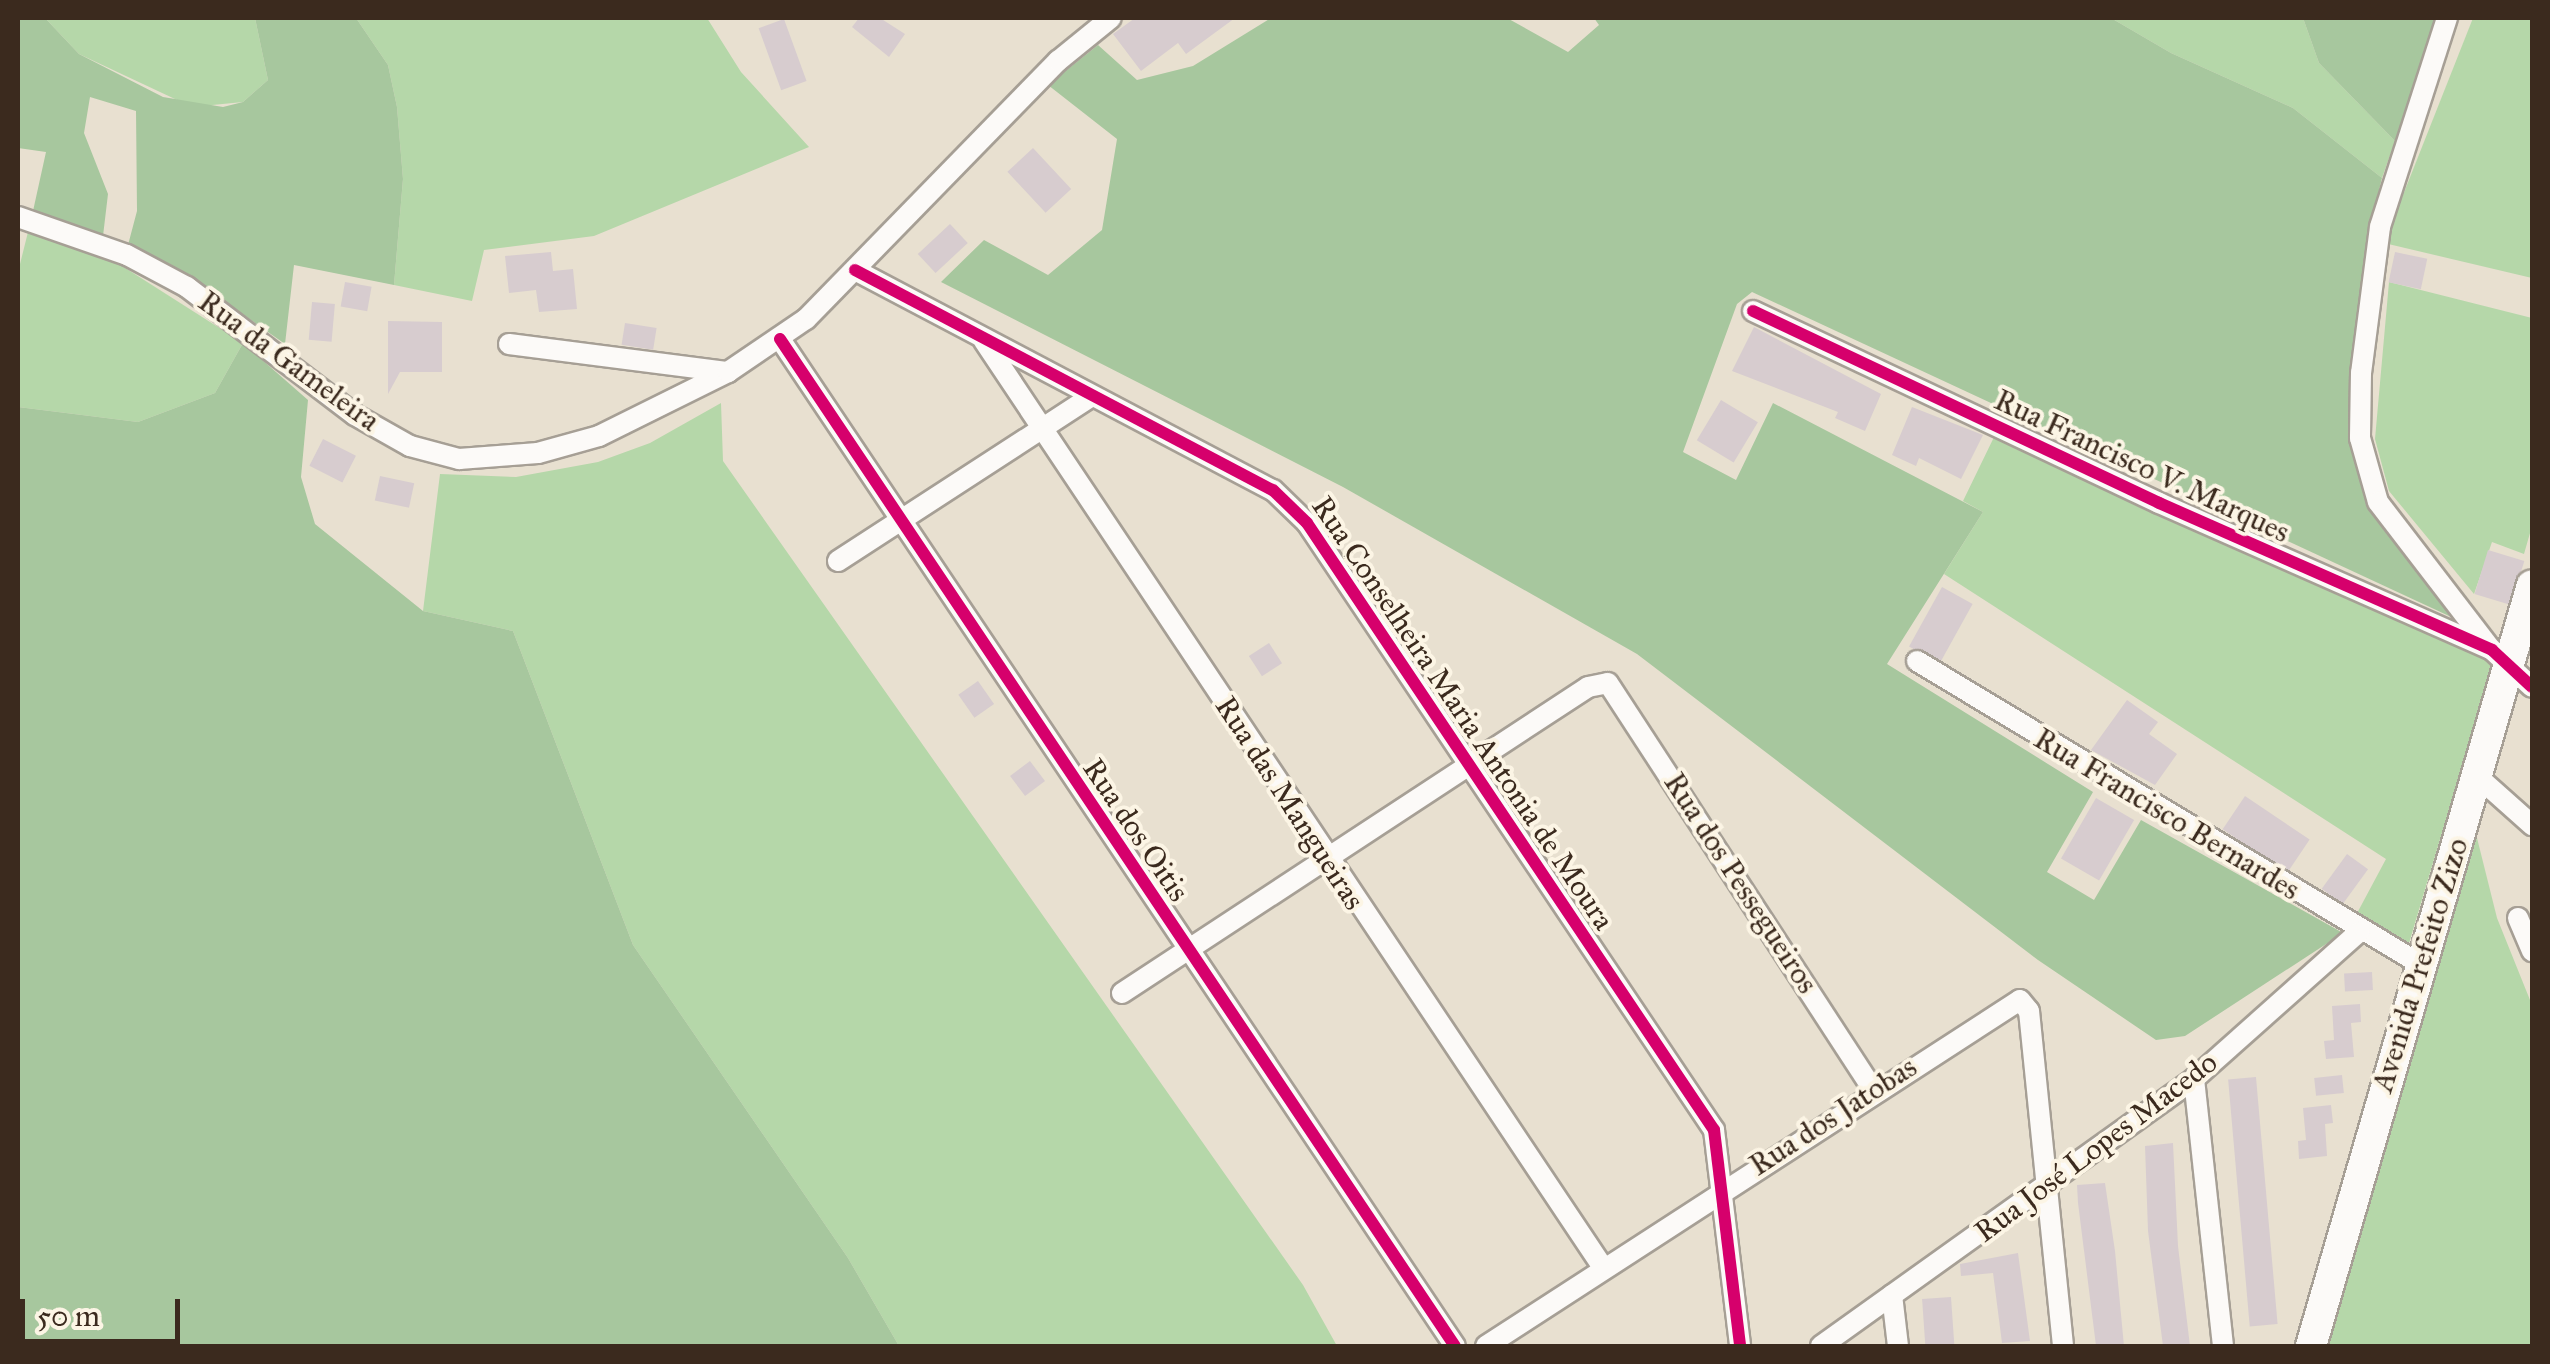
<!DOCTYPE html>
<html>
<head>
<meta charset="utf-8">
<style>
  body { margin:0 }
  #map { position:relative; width:2550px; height:1364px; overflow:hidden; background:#e8e0d0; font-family:"IM FELL Great Primer",serif }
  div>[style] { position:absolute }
  .green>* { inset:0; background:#b5d7a9 }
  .forest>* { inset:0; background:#a7c79e }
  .building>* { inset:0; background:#d7cccf; transform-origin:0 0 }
  .roads { filter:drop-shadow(2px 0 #a69f95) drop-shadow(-2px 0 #a69f95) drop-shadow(0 2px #a69f95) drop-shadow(0 -2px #a69f95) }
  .street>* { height:20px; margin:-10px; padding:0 10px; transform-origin:10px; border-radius:10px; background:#fcfaf8 }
  .secondary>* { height:30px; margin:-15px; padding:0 15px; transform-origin:15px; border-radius:15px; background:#fcfaf8 }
  .cycleway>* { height:12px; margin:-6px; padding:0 6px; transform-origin:6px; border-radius:6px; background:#d6006c }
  span { translate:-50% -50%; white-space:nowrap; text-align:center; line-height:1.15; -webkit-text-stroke:8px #fcf5e5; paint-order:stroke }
  .street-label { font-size:30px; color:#3b2a1e }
  .frame { position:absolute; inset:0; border:20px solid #3b2a1e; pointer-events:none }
  .scale { position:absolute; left:20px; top:1299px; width:160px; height:45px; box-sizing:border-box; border:5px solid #3b2a1e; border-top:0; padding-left:12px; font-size:30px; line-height:35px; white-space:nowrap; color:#3b2a1e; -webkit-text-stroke:8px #fcf5e5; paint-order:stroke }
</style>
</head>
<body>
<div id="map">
  <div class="green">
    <i style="clip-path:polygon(45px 18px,255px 18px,268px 80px,243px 102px,192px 107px,79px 54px)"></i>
    <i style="clip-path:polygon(356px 18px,707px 18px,741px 72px,809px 147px,594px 236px,484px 250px,472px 301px,394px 285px,403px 179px,397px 107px,388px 65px)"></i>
    <i style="clip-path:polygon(2111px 18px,2303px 18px,2319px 63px,2395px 141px,2382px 178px,2293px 108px,2171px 53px)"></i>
    <i style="clip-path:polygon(2473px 18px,2532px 18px,2532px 278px,2384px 243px)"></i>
    <i style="clip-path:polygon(29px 228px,119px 264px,243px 343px,215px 393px,138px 422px,18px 407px,18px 272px)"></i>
    <i style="clip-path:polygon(2389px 282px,2532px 318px,2532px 526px,2524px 554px,2492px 542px,2474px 594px,2389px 491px,2375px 439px)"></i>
    <i style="clip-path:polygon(721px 403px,723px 461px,1303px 1285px,1337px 1346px,899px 1346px,848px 1258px,633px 945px,513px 631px,423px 611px,440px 474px,516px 477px,598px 462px,650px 443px)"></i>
    <i style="clip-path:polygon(1995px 435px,2494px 658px,2407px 950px,2355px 917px,2386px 859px,1944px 574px,1983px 512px,1963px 501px)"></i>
    <i style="clip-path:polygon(2472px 818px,2497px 918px,2532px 1005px,2532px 1346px,2321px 1346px)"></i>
  </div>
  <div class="forest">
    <i style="clip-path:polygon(18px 18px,45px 18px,79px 54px,163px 97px,223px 107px,243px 102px,268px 80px,255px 18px,356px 18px,388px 65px,397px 107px,403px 179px,394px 285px,294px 265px,285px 344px,194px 280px,128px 245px,137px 211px,136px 111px,90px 97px,84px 133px,108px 194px,103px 236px,33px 211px,46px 152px,18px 148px)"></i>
    <i style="clip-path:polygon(1271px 18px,1507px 18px,1568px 52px,1599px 25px,1594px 18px,2111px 18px,2171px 53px,2293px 108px,2382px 178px,2371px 223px,2352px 438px,2364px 497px,2462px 622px,1752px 292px,1737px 304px,1683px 452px,1736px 480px,1773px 403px,1983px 512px,1887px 664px,2093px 792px,2047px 872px,2094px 900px,2141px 820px,2343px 933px,2185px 1036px,2156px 1040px,2038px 960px,1637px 654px,1343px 487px,941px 282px,984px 240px,1048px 275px,1102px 230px,1117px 139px,1048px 85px,1098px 45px,1137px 80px,1193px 66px)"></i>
    <i style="clip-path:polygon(2303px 18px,2435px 18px,2395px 141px,2319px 63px)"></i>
    <i style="clip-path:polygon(243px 343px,308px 400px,301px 477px,315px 524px,423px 611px,513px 631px,633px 945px,848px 1258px,899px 1346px,18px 1346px,18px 407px,138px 422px,215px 393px)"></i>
  </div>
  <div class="building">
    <i style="clip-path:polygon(859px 18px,880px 18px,905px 34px,889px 57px,852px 27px)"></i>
    <i style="clip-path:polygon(1135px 18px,1235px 18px,1186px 54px,1178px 43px,1141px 71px,1113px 34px)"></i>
    <i style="left:784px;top:19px;width:66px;height:27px;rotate:70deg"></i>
    <i style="left:1033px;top:148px;width:56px;height:35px;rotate:47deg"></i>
    <i style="left:950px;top:224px;width:26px;height:44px;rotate:47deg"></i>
    <i style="clip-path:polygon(551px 252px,553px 271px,573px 269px,577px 309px,539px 312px,536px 290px,509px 293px,505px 256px)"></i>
    <i style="left:2395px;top:252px;width:33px;height:31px;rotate:12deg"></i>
    <i style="left:345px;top:282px;width:27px;height:25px;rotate:10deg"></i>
    <i style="left:312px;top:302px;width:23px;height:38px;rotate:5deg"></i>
    <i style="clip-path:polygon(388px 321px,442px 322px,442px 372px,400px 372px,388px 394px)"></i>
    <i style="left:625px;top:323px;width:32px;height:22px;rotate:9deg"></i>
    <i style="clip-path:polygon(1754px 327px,1881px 394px,1865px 431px,1835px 418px,1838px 412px,1732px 371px)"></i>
    <i style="left:1721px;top:400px;width:43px;height:47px;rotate:31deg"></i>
    <i style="clip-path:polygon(1912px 407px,1983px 435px,1961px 479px,1919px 458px,1916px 466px,1892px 455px)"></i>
    <i style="left:323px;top:439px;width:37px;height:30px;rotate:27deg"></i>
    <i style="left:380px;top:476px;width:35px;height:25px;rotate:12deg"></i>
    <i style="left:2488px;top:550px;width:38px;height:46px;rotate:17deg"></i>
    <i style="left:1942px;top:587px;width:35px;height:68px;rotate:29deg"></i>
    <i style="left:1269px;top:643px;width:24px;height:24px;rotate:57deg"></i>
    <i style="left:978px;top:681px;width:28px;height:24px;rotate:55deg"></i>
    <i style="clip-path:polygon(2127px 700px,2158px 722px,2149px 734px,2177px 754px,2155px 785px,2091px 750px)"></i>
    <i style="left:1030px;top:761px;width:25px;height:25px;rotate:53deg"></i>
    <i style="left:2245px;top:796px;width:78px;height:40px;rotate:34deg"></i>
    <i style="left:2096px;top:798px;width:44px;height:70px;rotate:30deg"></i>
    <i style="left:2347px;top:854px;width:26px;height:43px;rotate:36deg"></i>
    <i style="left:2372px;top:972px;width:18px;height:28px;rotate:87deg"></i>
    <i style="clip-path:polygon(2360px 1004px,2361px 1022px,2351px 1023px,2354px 1057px,2326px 1059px,2324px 1041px,2334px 1040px,2332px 1006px)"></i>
    <i style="left:2342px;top:1075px;width:18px;height:28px;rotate:84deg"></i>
    <i style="left:2256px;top:1077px;width:248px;height:28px;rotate:85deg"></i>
    <i style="clip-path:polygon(2331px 1105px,2333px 1123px,2325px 1124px,2327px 1156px,2299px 1159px,2298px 1141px,2306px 1140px,2303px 1108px)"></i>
    <i style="clip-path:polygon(2173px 1143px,2178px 1246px,2190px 1346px,2163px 1346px,2148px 1231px,2145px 1146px)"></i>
    <i style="clip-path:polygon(2105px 1183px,2115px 1251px,2124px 1346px,2096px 1346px,2078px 1203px,2077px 1185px)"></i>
    <i style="clip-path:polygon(2018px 1253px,2030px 1341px,2002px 1343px,1993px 1273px,1961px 1276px,1960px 1264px)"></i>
    <i style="left:1951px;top:1297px;width:49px;height:29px;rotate:86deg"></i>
  </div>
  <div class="roads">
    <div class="street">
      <i style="left:2447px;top:18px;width:219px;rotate:107.8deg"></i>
      <i style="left:2380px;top:227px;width:147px;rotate:97.4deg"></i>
      <i style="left:2361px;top:373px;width:65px;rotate:90.9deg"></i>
      <i style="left:2360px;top:438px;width:66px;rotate:74.3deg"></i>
      <i style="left:2378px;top:502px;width:184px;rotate:52.5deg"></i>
      <i style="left:18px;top:217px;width:115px;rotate:19.2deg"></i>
      <i style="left:127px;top:255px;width:68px;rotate:28.1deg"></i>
      <i style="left:187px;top:287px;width:211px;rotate:37.3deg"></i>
      <i style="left:355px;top:415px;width:63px;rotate:29.4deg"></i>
      <i style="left:410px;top:446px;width:51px;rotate:14.9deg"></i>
      <i style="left:459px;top:459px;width:79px;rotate:-4.3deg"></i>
      <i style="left:538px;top:453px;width:63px;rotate:-15.6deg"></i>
      <i style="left:599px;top:436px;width:144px;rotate:-26.4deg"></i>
      <i style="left:855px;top:270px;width:472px;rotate:27.8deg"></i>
      <i style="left:1273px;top:490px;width:47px;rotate:44.1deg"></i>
      <i style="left:1307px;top:523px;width:731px;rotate:56.16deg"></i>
      <i style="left:1714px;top:1130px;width:218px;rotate:83.1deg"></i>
      <i style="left:1753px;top:311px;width:449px;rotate:25.3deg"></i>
      <i style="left:2159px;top:503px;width:364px;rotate:23.8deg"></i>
      <i style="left:2492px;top:650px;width:54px;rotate:42.8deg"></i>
      <i style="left:780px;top:339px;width:1212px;rotate:56.17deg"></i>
      <i style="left:984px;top:341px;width:1112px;rotate:56.25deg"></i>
      <i style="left:509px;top:344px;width:221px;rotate:7.3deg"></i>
      <i style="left:728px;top:372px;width:94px;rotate:-34.2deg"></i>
      <i style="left:806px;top:319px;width:361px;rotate:-45.7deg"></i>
      <i style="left:1058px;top:61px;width:68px;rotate:-39.1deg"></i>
      <i style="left:838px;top:561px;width:303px;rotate:-33deg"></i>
      <i style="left:1917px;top:661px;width:587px;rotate:31.06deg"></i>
      <i style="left:2477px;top:776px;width:74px;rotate:41.7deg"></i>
      <i style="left:2518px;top:918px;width:36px;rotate:67deg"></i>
      <i style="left:1122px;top:993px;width:557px;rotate:-33.29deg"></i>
      <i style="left:1588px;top:687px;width:20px;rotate:-11deg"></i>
      <i style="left:1608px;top:683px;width:486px;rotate:56.9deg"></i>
      <i style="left:2194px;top:1079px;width:269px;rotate:83.8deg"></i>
      <i style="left:1892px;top:1295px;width:51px;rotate:83.3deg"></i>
      <i style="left:1486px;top:1346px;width:636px;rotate:-32.94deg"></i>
      <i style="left:2020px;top:1000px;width:14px;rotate:51deg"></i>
      <i style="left:2029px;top:1011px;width:337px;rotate:84.2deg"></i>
      <i style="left:1821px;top:1346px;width:459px;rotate:-35.6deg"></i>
      <i style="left:2194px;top:1079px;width:221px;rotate:-41.7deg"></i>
    </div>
    <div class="secondary">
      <i style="left:2311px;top:1346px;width:792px;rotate:-73.81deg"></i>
    </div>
  </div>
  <div class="cycleway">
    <i style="left:855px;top:270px;width:472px;rotate:27.8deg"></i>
    <i style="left:1273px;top:490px;width:47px;rotate:44.1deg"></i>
    <i style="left:1307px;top:523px;width:731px;rotate:56.16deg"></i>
    <i style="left:1714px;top:1130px;width:218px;rotate:83.1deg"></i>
    <i style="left:1753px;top:311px;width:449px;rotate:25.3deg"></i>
    <i style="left:2159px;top:503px;width:364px;rotate:23.8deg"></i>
    <i style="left:2492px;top:650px;width:54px;rotate:42.8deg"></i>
    <i style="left:780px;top:339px;width:1212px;rotate:56.17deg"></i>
  </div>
  <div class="street-label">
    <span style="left:289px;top:361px;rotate:36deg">Rua da Gameleira</span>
    <span style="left:2142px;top:466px;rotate:25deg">Rua Francisco V. Marques</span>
    <span style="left:1463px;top:713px;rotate:56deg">Rua Conselheira Maria Antonia de Moura</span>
    <span style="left:1290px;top:803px;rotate:57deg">Rua das Mangueiras</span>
    <span style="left:2167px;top:814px;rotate:31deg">Rua Francisco Bernardes</span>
    <span style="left:1136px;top:830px;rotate:56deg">Rua dos Oitis</span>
    <span style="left:1741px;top:883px;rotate:57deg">Rua dos Pessegueiros</span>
    <span style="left:2420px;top:965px;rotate:-73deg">Avenida Prefeito Zizo</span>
    <span style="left:1833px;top:1116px;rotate:-33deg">Rua dos Jatobas</span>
    <span style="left:2096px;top:1147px;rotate:-37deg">Rua José Lopes Macedo</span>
  </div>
  <div class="frame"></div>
  <div class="scale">50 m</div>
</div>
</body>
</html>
